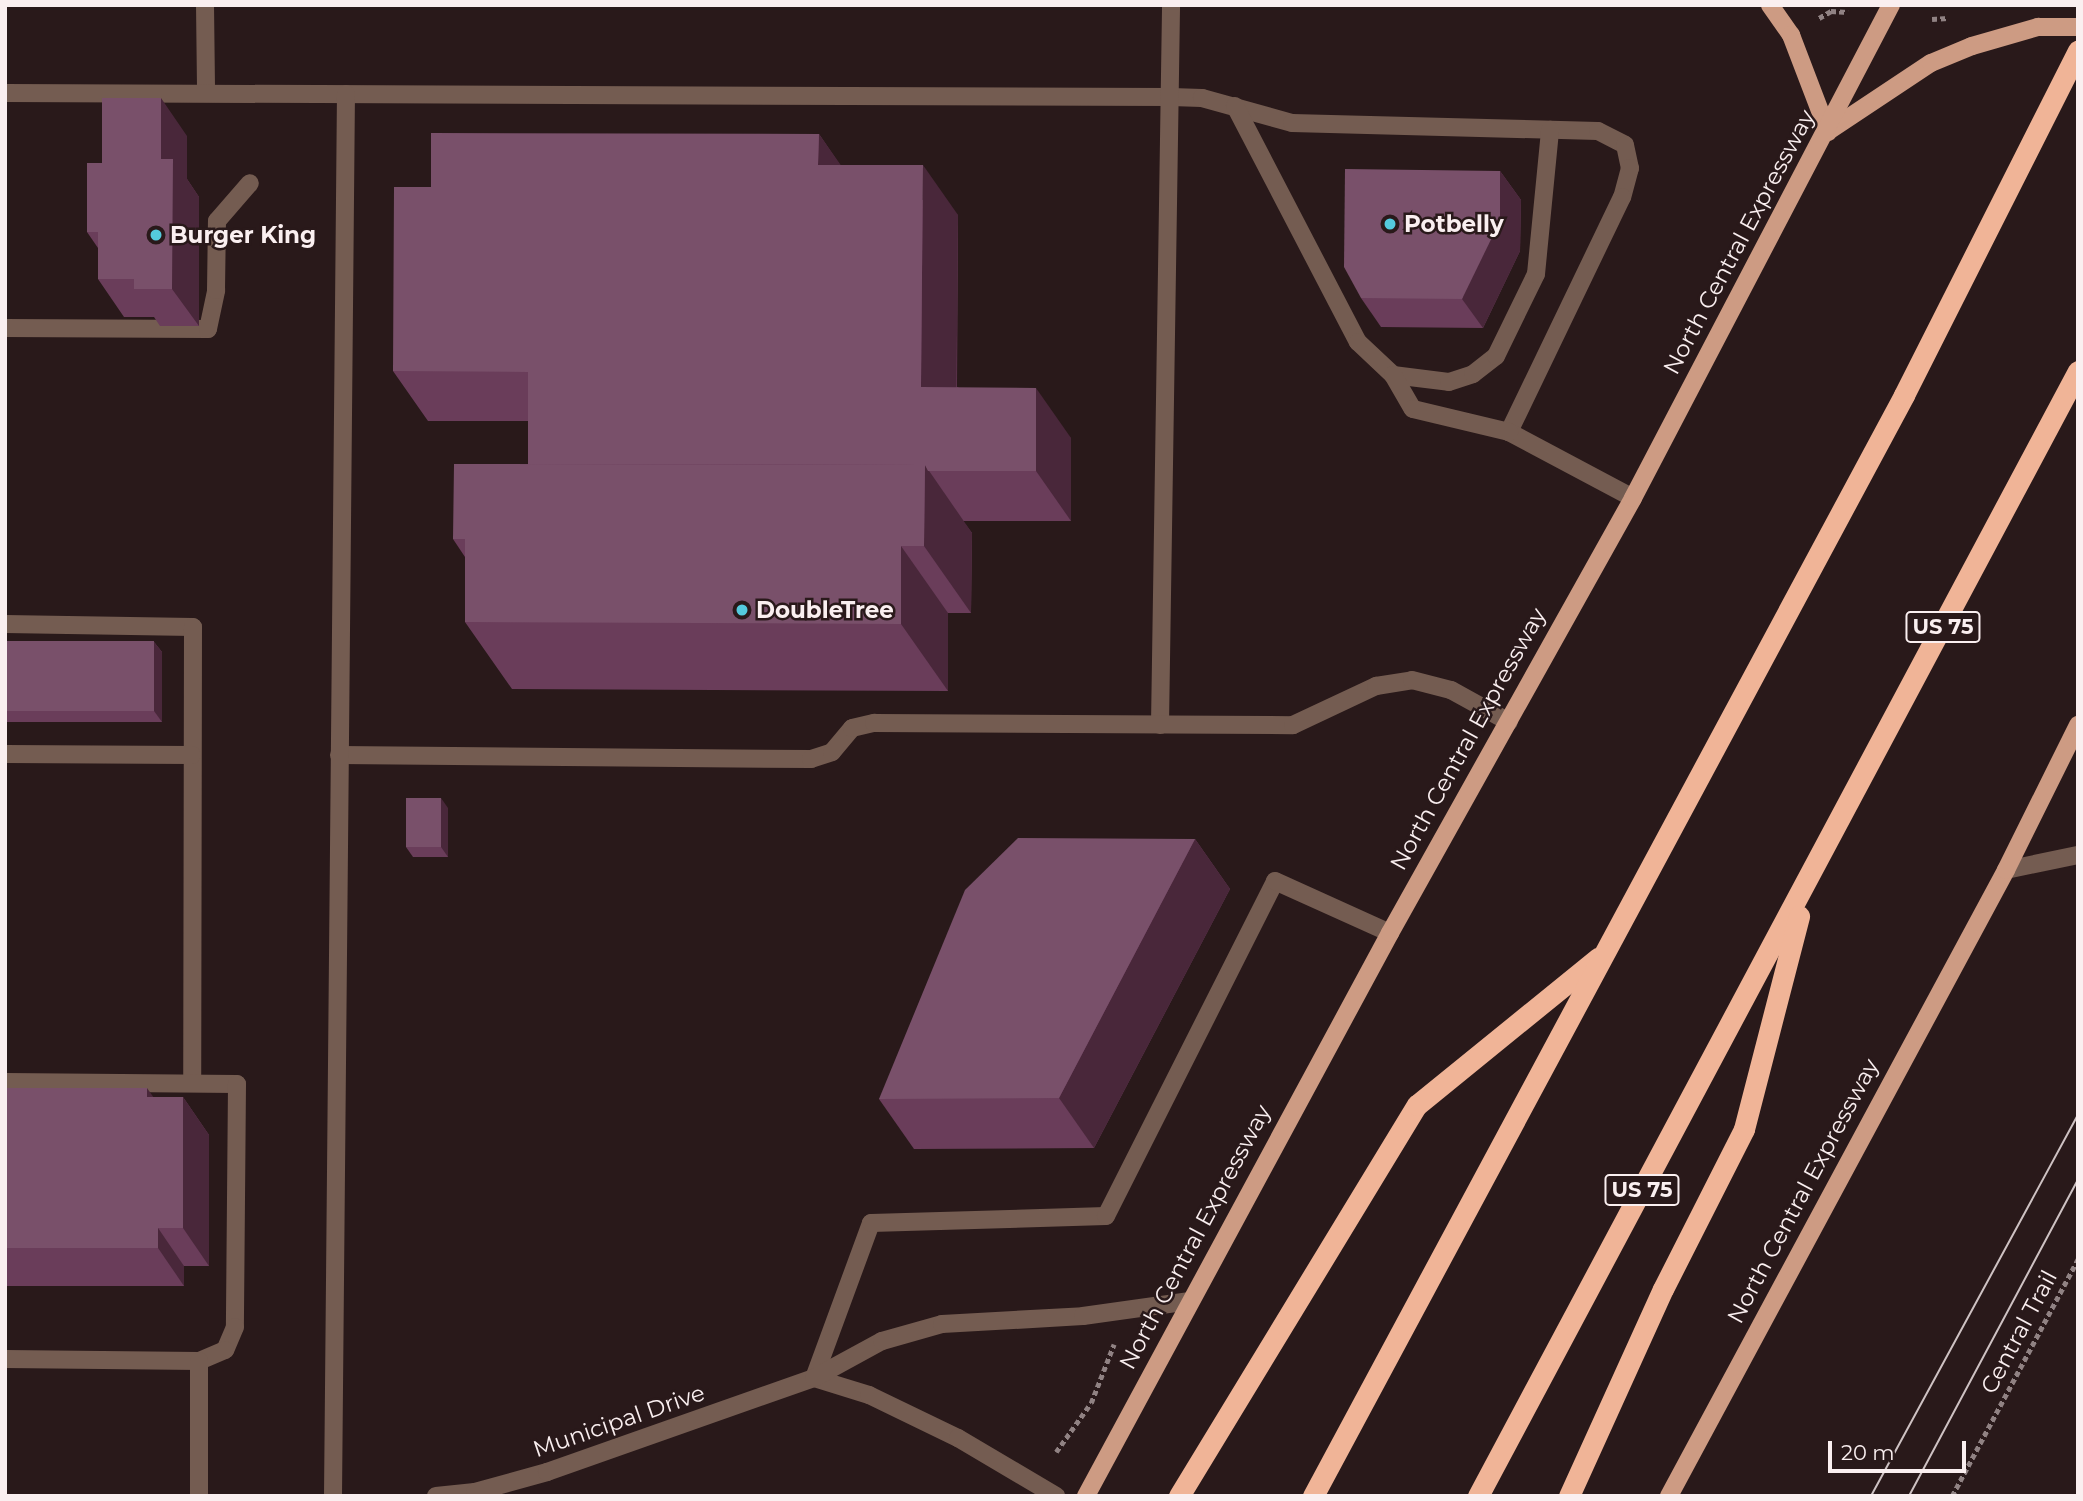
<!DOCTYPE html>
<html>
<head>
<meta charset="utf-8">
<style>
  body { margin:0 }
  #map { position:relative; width:2083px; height:1501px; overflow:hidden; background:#29191a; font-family:Montserrat,sans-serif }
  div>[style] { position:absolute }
  .path>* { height:4.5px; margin-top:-2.25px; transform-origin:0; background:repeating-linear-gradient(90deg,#908283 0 5px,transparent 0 8.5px) }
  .minor>* { height:18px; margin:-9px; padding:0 9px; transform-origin:9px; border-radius:9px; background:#745c51 }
  .major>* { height:18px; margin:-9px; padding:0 9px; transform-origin:9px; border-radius:9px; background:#cd9b83 }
  .highway>* { height:21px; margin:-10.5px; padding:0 10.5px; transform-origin:10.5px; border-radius:10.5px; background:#f0b497 }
  .tram>* { height:2px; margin:-1px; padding:0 1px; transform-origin:1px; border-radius:1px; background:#cec2c3 }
  .wall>* { inset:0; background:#6a3d5a }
  .shaded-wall>* { inset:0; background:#49273a }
  .building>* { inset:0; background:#79506a; transform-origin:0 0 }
  .dots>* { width:19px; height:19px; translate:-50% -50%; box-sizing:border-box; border:4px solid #29191a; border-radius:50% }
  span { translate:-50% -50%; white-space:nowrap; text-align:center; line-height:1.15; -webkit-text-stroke:5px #29191a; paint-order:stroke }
  .shield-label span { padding:2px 5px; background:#29191a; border:2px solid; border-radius:5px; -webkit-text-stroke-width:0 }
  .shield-label { font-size:21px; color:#faeff0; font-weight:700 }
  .poi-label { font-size:23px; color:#faeff0; font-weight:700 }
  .left { translate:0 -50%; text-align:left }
  .street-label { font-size:23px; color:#faeff0 }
  .frame { position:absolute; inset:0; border:7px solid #faeff0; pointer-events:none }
  .scale { position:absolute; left:1828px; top:1441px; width:138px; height:32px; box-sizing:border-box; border:4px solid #faeff0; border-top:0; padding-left:9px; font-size:21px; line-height:24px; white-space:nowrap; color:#faeff0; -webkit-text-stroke:5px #29191a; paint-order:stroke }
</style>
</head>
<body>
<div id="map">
  <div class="path">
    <i style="left:1819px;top:18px;width:14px;rotate:-30deg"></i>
    <i style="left:1831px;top:11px;width:17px;rotate:3deg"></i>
    <i style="left:1932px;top:19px;width:16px;rotate:-4deg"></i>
    <i style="left:1056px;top:1452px;width:60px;rotate:-54.5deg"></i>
    <i style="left:1091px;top:1403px;width:63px;rotate:-68.7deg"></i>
    <i style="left:1952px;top:1496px;width:268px;rotate:-62deg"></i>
  </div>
  <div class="minor">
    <i style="left:205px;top:5px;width:88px;rotate:89.3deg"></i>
    <i style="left:5px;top:93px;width:1166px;rotate:0.2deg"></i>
    <i style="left:1171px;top:97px;width:31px;rotate:2deg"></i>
    <i style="left:1202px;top:98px;width:93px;rotate:15.5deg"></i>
    <i style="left:1292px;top:123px;width:306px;rotate:1.5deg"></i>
    <i style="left:1598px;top:131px;width:30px;rotate:27deg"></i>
    <i style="left:1625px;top:145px;width:24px;rotate:78deg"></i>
    <i style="left:1630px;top:168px;width:30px;rotate:105deg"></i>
    <i style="left:1622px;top:197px;width:261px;rotate:115.7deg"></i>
    <i style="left:1509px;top:432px;width:140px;rotate:28deg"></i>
    <i style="left:1235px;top:106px;width:266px;rotate:62.5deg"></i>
    <i style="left:1358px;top:342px;width:48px;rotate:43.3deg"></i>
    <i style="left:1393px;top:375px;width:56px;rotate:7.1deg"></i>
    <i style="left:1449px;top:382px;width:25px;rotate:-18deg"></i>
    <i style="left:1473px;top:374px;width:29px;rotate:-38deg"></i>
    <i style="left:1496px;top:356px;width:91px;rotate:-64deg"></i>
    <i style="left:1536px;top:274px;width:145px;rotate:-84.4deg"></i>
    <i style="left:5px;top:328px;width:203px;rotate:0.3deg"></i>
    <i style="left:208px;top:329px;width:40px;rotate:-78deg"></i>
    <i style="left:216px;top:290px;width:69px;rotate:-89.2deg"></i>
    <i style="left:217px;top:221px;width:50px;rotate:-49deg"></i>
    <i style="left:1393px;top:375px;width:39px;rotate:60deg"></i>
    <i style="left:1413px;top:409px;width:99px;rotate:13.5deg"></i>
    <i style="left:5px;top:624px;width:188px;rotate:0.9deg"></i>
    <i style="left:193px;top:627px;width:456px;rotate:90.1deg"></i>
    <i style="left:1160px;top:725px;width:720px;rotate:-89.12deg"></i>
    <i style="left:5px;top:754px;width:187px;rotate:0.3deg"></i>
    <i style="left:339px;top:755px;width:472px;rotate:0.5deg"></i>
    <i style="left:811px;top:759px;width:22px;rotate:-18deg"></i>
    <i style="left:832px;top:752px;width:31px;rotate:-50deg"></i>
    <i style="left:852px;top:728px;width:23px;rotate:-13deg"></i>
    <i style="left:874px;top:723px;width:419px;rotate:0.3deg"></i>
    <i style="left:1293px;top:725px;width:92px;rotate:-25.2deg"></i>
    <i style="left:1376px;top:686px;width:36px;rotate:-9deg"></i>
    <i style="left:1412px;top:680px;width:40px;rotate:14.4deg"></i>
    <i style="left:1451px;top:690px;width:66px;rotate:28.9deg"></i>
    <i style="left:2006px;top:870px;width:74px;rotate:-11.8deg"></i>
    <i style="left:5px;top:1082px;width:232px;rotate:0.5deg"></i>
    <i style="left:237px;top:1084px;width:243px;rotate:90.5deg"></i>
    <i style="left:235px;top:1327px;width:25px;rotate:113deg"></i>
    <i style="left:225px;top:1350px;width:28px;rotate:157deg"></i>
    <i style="left:199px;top:1361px;width:194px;rotate:-179.4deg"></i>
    <i style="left:199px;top:1361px;width:135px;rotate:90deg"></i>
    <i style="left:814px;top:1378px;width:165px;rotate:-69.8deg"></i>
    <i style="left:871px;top:1223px;width:235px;rotate:-1.7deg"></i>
    <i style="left:1106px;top:1216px;width:375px;rotate:-63.2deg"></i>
    <i style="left:1275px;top:881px;width:126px;rotate:24.3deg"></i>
    <i style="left:814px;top:1378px;width:58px;rotate:17.2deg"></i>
    <i style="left:869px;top:1395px;width:99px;rotate:25.8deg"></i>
    <i style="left:958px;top:1438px;width:114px;rotate:30.6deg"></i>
    <i style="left:333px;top:1496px;width:1402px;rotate:-89.47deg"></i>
    <i style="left:436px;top:1496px;width:39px;rotate:-6deg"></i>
    <i style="left:475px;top:1492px;width:75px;rotate:-15.5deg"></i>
    <i style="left:547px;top:1472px;width:283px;rotate:-19.4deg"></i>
    <i style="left:814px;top:1378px;width:77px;rotate:-28.6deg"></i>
    <i style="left:882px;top:1341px;width:62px;rotate:-15.8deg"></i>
    <i style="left:942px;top:1324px;width:141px;rotate:-3.2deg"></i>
    <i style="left:1083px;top:1316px;width:108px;rotate:-8deg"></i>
  </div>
  <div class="major">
    <i style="left:1770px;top:5px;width:37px;rotate:55deg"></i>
    <i style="left:1791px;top:35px;width:104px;rotate:69.1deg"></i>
    <i style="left:1830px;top:130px;width:121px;rotate:-33.6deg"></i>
    <i style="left:1931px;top:63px;width:44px;rotate:-22.5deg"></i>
    <i style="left:1972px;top:46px;width:69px;rotate:-16.1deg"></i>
    <i style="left:2038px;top:27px;width:40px"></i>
    <i style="left:1086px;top:1496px;width:640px;rotate:-61.63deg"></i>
    <i style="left:1390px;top:933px;width:498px;rotate:-60.8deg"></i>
    <i style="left:1633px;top:498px;width:556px;rotate:-62.38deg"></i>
    <i style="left:1669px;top:1496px;width:711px;rotate:-61.7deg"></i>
    <i style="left:2006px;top:870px;width:162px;rotate:-63.6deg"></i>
  </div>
  <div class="highway">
    <i style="left:1179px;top:1496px;width:458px;rotate:-58.7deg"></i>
    <i style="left:1417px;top:1105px;width:233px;rotate:-39.1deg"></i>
    <i style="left:1313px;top:1496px;width:1250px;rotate:-61.77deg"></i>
    <i style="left:1904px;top:395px;width:386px;rotate:-63.2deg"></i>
    <i style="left:1478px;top:1496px;width:1275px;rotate:-61.93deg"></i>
    <i style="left:1569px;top:1496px;width:227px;rotate:-65.6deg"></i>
    <i style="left:1663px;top:1289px;width:179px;rotate:-63.1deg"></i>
    <i style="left:1744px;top:1129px;width:220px;rotate:-75.5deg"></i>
  </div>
  <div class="tram">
    <i style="left:1871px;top:1496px;width:434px;rotate:-61.5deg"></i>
    <i style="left:1909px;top:1496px;width:358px;rotate:-61.9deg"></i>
  </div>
  <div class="wall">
    <i style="clip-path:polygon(819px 134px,840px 165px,958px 215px,957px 387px,1071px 438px,1071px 521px,963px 521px,972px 533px,971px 613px,948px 613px,948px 691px,512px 689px,465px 622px,465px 557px,453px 539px,528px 464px,528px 421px,428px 421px,393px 371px)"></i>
    <i style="clip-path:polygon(187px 136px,187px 179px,199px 197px,199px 326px,160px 326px,154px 317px,124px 317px,98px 279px,98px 248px,87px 232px,102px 163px)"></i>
    <i style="clip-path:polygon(1500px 171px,1521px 200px,1520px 251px,1483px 328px,1381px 327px,1361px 298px)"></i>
    <i style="clip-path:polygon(5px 641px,154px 642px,162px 652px,162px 722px,5px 722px)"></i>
    <i style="clip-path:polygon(448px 808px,448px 857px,413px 857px,406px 847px)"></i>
    <i style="clip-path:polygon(1195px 839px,1230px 889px,1094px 1148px,914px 1149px,879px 1099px)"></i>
    <i style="clip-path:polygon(5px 1088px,154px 1097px,183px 1097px,209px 1135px,209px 1266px,184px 1266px,184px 1286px,5px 1286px)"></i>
  </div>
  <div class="shaded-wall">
    <i style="clip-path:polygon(161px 98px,187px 136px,187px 179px,199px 197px,199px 326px,172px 289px,161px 159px)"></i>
    <i style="clip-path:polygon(819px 134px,854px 184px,818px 165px)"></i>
    <i style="clip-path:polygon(923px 165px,958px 215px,956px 437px,921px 387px)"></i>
    <i style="clip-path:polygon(1500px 171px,1521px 200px,1520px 251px,1483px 328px,1462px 299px)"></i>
    <i style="clip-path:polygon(1036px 388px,1071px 438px,1071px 521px,1036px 471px)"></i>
    <i style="clip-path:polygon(925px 465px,972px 533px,971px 613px,924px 546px)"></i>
    <i style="clip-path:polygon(901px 546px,948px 613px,948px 691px,901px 624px)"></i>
    <i style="clip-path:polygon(154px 642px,162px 652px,162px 722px,154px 711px)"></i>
    <i style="clip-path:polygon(441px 798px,448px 808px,448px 857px,441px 847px)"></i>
    <i style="clip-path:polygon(1195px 839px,1230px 889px,1094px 1148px,1059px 1098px)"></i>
    <i style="clip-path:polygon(147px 1088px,173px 1125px,147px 1097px)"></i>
    <i style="clip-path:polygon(183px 1097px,209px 1135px,209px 1266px,183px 1228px)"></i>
    <i style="clip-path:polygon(158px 1228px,184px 1266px,184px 1286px,158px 1248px)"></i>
  </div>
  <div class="building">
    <i style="clip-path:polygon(102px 98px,161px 98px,161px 159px,173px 159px,172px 289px,134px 289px,134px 279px,98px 279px,98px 232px,87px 232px,87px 163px,102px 163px)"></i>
    <i style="clip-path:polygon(431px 133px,819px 134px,818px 165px,923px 165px,921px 387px,1036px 388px,1036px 471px,928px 471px,925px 465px,528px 464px,528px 372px,393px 371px,394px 187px,431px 187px)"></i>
    <i style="clip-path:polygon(1345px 169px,1500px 171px,1500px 221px,1462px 299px,1361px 298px,1344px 267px)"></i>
    <i style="clip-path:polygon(454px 464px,925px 465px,924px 546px,901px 546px,901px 624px,465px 622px,465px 539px,453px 539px)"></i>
    <i style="left:5px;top:641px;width:149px;height:70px"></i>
    <i style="left:406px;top:798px;width:35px;height:49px"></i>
    <i style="clip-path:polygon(1018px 838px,1195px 839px,1059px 1098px,879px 1099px,965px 890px)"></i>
    <i style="clip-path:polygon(5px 1088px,147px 1088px,147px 1097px,183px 1097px,183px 1228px,158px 1228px,158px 1248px,5px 1248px)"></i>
  </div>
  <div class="dots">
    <i style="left:1390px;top:224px;background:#54cadd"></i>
    <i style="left:156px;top:235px;background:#54cadd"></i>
    <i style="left:742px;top:610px;background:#54cadd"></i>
  </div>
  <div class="shield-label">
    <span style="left:1943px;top:627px">US 75</span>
    <span style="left:1642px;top:1190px">US 75</span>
  </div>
  <div class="poi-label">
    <span class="left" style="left:1404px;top:224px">Potbelly</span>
    <span class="left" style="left:170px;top:235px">Burger King</span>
    <span class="left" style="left:756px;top:610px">DoubleTree</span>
  </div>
  <div class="street-label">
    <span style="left:1739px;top:242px;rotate:-62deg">North Central Expressway</span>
    <span style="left:1468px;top:739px;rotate:-61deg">North Central Expressway</span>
    <span style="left:1803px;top:1191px;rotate:-62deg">North Central Expressway</span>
    <span style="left:1195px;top:1237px;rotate:-62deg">North Central Expressway</span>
    <span style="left:2019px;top:1332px;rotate:-62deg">Central Trail</span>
    <span style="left:619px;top:1421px;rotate:-19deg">Municipal Drive</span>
  </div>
  <div class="frame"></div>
  <div class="scale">20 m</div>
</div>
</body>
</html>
